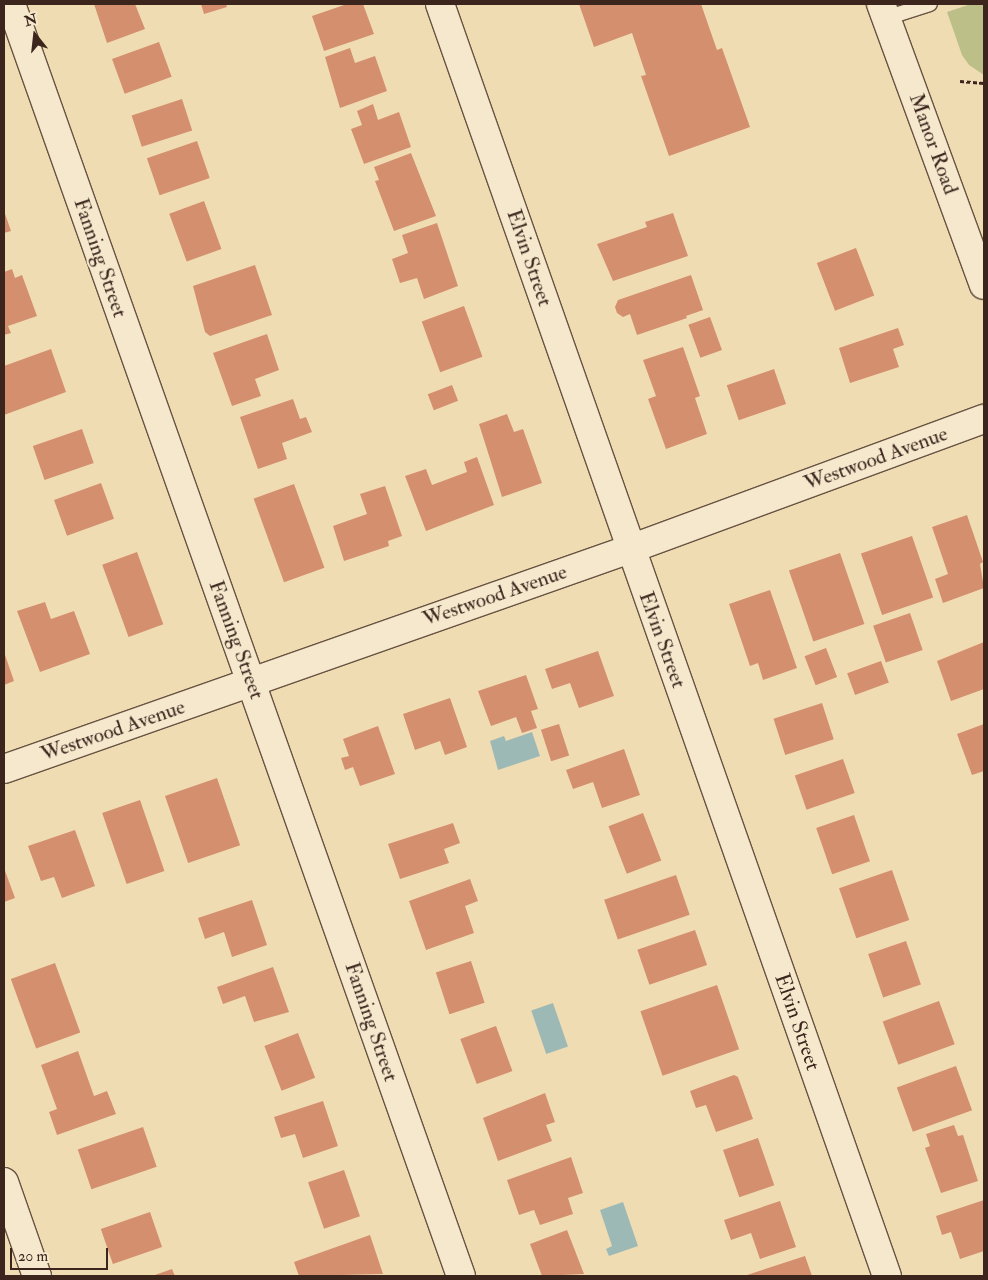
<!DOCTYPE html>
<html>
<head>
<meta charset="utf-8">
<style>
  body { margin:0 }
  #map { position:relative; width:988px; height:1280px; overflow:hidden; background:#f0dcb2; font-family:"IM FELL Double Pica",serif }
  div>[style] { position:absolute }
  .green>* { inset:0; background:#bdbf89 }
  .water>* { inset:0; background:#9db9b6; transform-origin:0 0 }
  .building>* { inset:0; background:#d48f6f; transform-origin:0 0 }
  .path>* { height:3px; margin-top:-1.5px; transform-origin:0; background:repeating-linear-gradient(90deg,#3b251d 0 4px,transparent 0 6.5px) }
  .roads { filter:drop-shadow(1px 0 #685342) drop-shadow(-1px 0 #685342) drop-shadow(0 1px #685342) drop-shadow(0 -1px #685342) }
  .service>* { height:14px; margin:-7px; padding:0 7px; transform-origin:7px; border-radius:7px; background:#f5e8cd }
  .minor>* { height:28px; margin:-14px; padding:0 14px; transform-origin:14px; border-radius:14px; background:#f5e8cd }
  .tertiary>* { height:28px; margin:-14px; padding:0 14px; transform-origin:14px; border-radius:14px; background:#f5e8cd }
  span { translate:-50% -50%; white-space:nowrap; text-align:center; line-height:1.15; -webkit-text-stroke:4px #f5e8cd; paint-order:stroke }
  .street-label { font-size:21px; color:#3b251d }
  .frame { position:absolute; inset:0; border:5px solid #3b251d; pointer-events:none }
  .north { position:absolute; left:10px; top:10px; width:50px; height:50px; -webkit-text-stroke:4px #f5e8cd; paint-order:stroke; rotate:344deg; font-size:14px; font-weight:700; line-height:20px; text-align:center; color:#3b251d }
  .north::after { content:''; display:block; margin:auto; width:18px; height:22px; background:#3b251d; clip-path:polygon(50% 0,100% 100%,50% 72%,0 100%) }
  .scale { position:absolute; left:10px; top:1248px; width:98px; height:22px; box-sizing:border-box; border:2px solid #3b251d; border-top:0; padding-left:6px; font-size:15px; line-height:18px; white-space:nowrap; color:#3b251d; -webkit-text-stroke:4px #f5e8cd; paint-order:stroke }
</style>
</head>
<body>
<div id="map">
  <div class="green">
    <i style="clip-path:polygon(971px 4px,984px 4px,984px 75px,969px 65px,962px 55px,947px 12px)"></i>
  </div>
  <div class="water">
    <i style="clip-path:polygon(532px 732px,540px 756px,498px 770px,490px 741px,504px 736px,506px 741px)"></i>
    <i style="left:553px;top:1003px;width:46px;height:23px;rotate:71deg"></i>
    <i style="clip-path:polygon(623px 1202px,638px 1246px,609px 1256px,606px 1249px,612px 1246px,600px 1210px)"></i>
  </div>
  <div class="building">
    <i style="clip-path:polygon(94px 4px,135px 4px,145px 29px,107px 43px)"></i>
    <i style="clip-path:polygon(201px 4px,226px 4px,227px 7px,204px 14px)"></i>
    <i style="clip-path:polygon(347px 4px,363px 4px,374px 34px,324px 51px,312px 16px)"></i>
    <i style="clip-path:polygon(579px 4px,701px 4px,717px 50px,722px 48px,750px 127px,669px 156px,641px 76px,646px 75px,632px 33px,594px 47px)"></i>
    <i style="left:159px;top:42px;width:37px;height:50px;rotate:70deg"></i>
    <i style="clip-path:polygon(350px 48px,355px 63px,375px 56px,387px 91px,340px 108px,325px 57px)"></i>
    <i style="left:182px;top:99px;width:33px;height:53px;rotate:72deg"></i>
    <i style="clip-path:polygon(373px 104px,378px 120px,399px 112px,411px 147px,364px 164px,351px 129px,362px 125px,357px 111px)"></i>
    <i style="left:197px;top:141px;width:39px;height:53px;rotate:71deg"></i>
    <i style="clip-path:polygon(411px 153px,436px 216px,394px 231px,375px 181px,379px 180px,374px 167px)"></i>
    <i style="left:204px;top:201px;width:51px;height:37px;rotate:70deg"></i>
    <i style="clip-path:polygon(4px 211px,11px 231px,4px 233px)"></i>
    <i style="clip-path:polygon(673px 213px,688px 256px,613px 281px,597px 244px,647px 227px,645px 222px)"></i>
    <i style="clip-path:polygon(437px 223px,458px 286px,424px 299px,417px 278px,400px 283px,392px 259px,408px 253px,402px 235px)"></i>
    <i style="left:856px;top:248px;width:51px;height:42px;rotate:69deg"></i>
    <i style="clip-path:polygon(255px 265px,272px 315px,210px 336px,205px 332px,193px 286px)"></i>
    <i style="clip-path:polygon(12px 269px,15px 278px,22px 275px,37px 316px,8px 326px,11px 333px,4px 335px,4px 272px)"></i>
    <i style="clip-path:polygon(691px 275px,703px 310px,686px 316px,687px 318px,637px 335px,630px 314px,623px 317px,617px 313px,615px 307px,618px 300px)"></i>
    <i style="left:464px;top:306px;width:54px;height:45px;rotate:70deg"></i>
    <i style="left:710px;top:317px;width:35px;height:23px;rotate:70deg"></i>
    <i style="clip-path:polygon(898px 328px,904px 345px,893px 349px,899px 367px,850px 383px,839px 348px)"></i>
    <i style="clip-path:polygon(267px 334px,279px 370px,255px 379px,261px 396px,232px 406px,213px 353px)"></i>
    <i style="clip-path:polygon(683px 347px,700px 396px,695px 398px,707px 434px,666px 449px,648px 399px,656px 396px,643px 360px)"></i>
    <i style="clip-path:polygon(51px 349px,66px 392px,4px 415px,4px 366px)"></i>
    <i style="left:774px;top:369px;width:37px;height:50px;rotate:71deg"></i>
    <i style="left:452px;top:385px;width:17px;height:26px;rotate:69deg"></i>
    <i style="clip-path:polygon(293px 399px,300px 419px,306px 417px,312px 432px,282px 443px,287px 459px,258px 469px,240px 417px)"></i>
    <i style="clip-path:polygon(507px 414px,514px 432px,523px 429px,542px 483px,502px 497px,479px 424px)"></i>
    <i style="left:82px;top:429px;width:36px;height:52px;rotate:71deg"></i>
    <i style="clip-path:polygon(477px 457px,494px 505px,426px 531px,405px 476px,426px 469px,432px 485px,467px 472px,464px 462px)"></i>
    <i style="left:101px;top:483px;width:38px;height:50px;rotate:70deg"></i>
    <i style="left:294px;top:484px;width:89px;height:43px;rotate:70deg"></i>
    <i style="clip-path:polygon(385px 486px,402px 536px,388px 541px,389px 546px,344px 561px,333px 526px,367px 514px,360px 494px)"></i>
    <i style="clip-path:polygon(967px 515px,983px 562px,980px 564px,984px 588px,943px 603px,935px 579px,948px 574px,932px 527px)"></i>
    <i style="left:912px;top:536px;width:65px;height:54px;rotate:71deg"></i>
    <i style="left:137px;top:552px;width:77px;height:37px;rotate:70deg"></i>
    <i style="left:840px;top:553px;width:75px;height:54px;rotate:71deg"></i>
    <i style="clip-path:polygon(770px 590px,797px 668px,763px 680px,758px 663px,750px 666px,729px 604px)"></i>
    <i style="clip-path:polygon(45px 602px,51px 619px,74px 611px,90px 654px,40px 672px,17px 611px)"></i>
    <i style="left:910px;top:613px;width:39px;height:39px;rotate:71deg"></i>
    <i style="clip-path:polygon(984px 642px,984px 689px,951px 701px,937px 661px)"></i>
    <i style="left:826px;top:648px;width:31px;height:23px;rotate:69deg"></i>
    <i style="clip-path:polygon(598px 651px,614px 696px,579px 708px,570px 683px,552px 689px,545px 669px)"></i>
    <i style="clip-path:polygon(4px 652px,14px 681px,4px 685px)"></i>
    <i style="left:881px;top:661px;width:23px;height:36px;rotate:70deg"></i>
    <i style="clip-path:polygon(526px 675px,538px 709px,531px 711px,537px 728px,522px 733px,516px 717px,491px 726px,478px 691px)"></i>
    <i style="clip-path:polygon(450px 698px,467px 747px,445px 755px,440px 741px,415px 750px,403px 714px)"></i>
    <i style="left:822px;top:703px;width:38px;height:51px;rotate:72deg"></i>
    <i style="left:559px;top:724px;width:33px;height:19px;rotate:72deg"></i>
    <i style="clip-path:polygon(984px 724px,984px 771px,972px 775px,957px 734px)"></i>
    <i style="clip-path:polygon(378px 726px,395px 774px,360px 786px,353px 767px,345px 770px,341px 758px,349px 756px,343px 739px)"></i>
    <i style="clip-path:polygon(624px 749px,640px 795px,602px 808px,593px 782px,573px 789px,566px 770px)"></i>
    <i style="left:843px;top:759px;width:36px;height:51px;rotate:71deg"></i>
    <i style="left:217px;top:778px;width:71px;height:55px;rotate:71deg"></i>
    <i style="left:140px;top:800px;width:75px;height:40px;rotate:71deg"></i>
    <i style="left:643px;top:813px;width:51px;height:37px;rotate:69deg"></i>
    <i style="left:854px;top:815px;width:49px;height:40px;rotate:71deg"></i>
    <i style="clip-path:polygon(453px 823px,460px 843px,444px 849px,449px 863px,400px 879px,388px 844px)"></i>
    <i style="clip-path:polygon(75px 830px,95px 886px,62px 898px,54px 877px,41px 881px,28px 846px)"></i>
    <i style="clip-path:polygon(4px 868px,15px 898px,4px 902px)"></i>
    <i style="left:892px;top:870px;width:53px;height:56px;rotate:71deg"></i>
    <i style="left:676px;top:875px;width:42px;height:76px;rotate:71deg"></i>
    <i style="clip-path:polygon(470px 879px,478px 901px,465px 906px,474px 933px,426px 950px,409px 901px)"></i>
    <i style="clip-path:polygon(252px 900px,267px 945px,232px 957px,224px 932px,205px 939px,198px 918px)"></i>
    <i style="left:695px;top:930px;width:37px;height:61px;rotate:71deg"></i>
    <i style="left:906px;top:941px;width:46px;height:40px;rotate:71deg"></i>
    <i style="left:471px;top:961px;width:44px;height:37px;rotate:72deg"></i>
    <i style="left:55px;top:963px;width:74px;height:47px;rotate:70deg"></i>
    <i style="clip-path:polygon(273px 967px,289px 1012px,254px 1022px,245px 996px,223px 1004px,217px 987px)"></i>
    <i style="left:717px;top:985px;width:68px;height:81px;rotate:71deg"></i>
    <i style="left:939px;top:1001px;width:46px;height:60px;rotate:70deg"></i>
    <i style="left:496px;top:1026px;width:48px;height:38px;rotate:70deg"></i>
    <i style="left:298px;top:1033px;width:48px;height:36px;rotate:69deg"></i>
    <i style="clip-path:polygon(78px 1051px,94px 1096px,107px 1091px,116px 1114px,57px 1135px,49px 1112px,57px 1109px,41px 1065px)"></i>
    <i style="left:956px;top:1066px;width:47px;height:63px;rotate:70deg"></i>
    <i style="clip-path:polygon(734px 1075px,738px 1077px,753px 1119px,716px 1132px,706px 1105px,696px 1108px,690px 1091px)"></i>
    <i style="clip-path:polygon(545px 1093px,555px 1122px,546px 1125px,552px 1141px,498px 1161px,483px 1118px)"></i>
    <i style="clip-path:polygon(323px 1101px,338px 1146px,303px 1158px,295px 1134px,281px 1138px,274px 1117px)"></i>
    <i style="clip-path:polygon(954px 1125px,958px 1136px,963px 1135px,978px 1181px,941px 1193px,925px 1148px,930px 1146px,926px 1134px)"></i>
    <i style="left:143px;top:1127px;width:42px;height:69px;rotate:71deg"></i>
    <i style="left:758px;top:1138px;width:50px;height:37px;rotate:71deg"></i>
    <i style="clip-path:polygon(571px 1157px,583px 1193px,568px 1198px,573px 1214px,540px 1225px,534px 1210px,519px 1215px,507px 1180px)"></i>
    <i style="left:344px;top:1170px;width:49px;height:38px;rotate:71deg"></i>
    <i style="clip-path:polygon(984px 1200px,984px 1251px,960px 1259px,951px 1232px,942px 1235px,936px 1216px)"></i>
    <i style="clip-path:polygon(780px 1201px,796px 1247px,760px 1259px,751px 1233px,731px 1240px,724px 1220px)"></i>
    <i style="left:150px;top:1212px;width:37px;height:52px;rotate:71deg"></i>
    <i style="clip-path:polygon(567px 1230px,584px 1274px,542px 1276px,530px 1244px)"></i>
    <i style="clip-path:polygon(370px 1235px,383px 1274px,299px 1276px,294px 1262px)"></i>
    <i style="clip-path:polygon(805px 1256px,812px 1276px,744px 1276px)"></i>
    <i style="clip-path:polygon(172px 1269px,175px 1276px,152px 1276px)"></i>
  </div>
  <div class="path">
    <i style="left:960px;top:81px;width:24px;rotate:5deg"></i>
  </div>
  <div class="roads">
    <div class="service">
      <i style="left:887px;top:14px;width:4px;rotate:104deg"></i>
      <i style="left:886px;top:18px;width:46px;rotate:-17.7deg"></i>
    </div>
    <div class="minor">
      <i style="left:11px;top:4px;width:1349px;rotate:70.52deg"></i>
      <i style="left:440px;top:4px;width:1348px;rotate:70.64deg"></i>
      <i style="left:4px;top:769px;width:664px;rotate:-19.36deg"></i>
      <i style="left:630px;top:549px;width:377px;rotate:-20.2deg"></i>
      <i style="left:4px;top:1182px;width:100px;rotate:70.7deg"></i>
    </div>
    <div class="tertiary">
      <i style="left:881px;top:4px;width:299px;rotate:69.9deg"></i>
    </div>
  </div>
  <div class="street-label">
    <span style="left:933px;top:144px;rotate:70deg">Manor Road</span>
    <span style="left:100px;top:258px;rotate:71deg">Fanning Street</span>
    <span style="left:529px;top:258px;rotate:71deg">Elvin Street</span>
    <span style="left:876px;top:459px;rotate:-20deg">Westwood Avenue</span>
    <span style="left:495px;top:596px;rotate:-19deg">Westwood Avenue</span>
    <span style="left:236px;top:640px;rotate:70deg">Fanning Street</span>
    <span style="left:662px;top:640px;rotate:70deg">Elvin Street</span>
    <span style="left:113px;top:731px;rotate:-19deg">Westwood Avenue</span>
    <span style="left:371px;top:1022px;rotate:71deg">Fanning Street</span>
    <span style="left:797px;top:1022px;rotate:71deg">Elvin Street</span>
  </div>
  <div class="frame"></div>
  <div class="north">N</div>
  <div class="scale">20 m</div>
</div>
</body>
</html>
